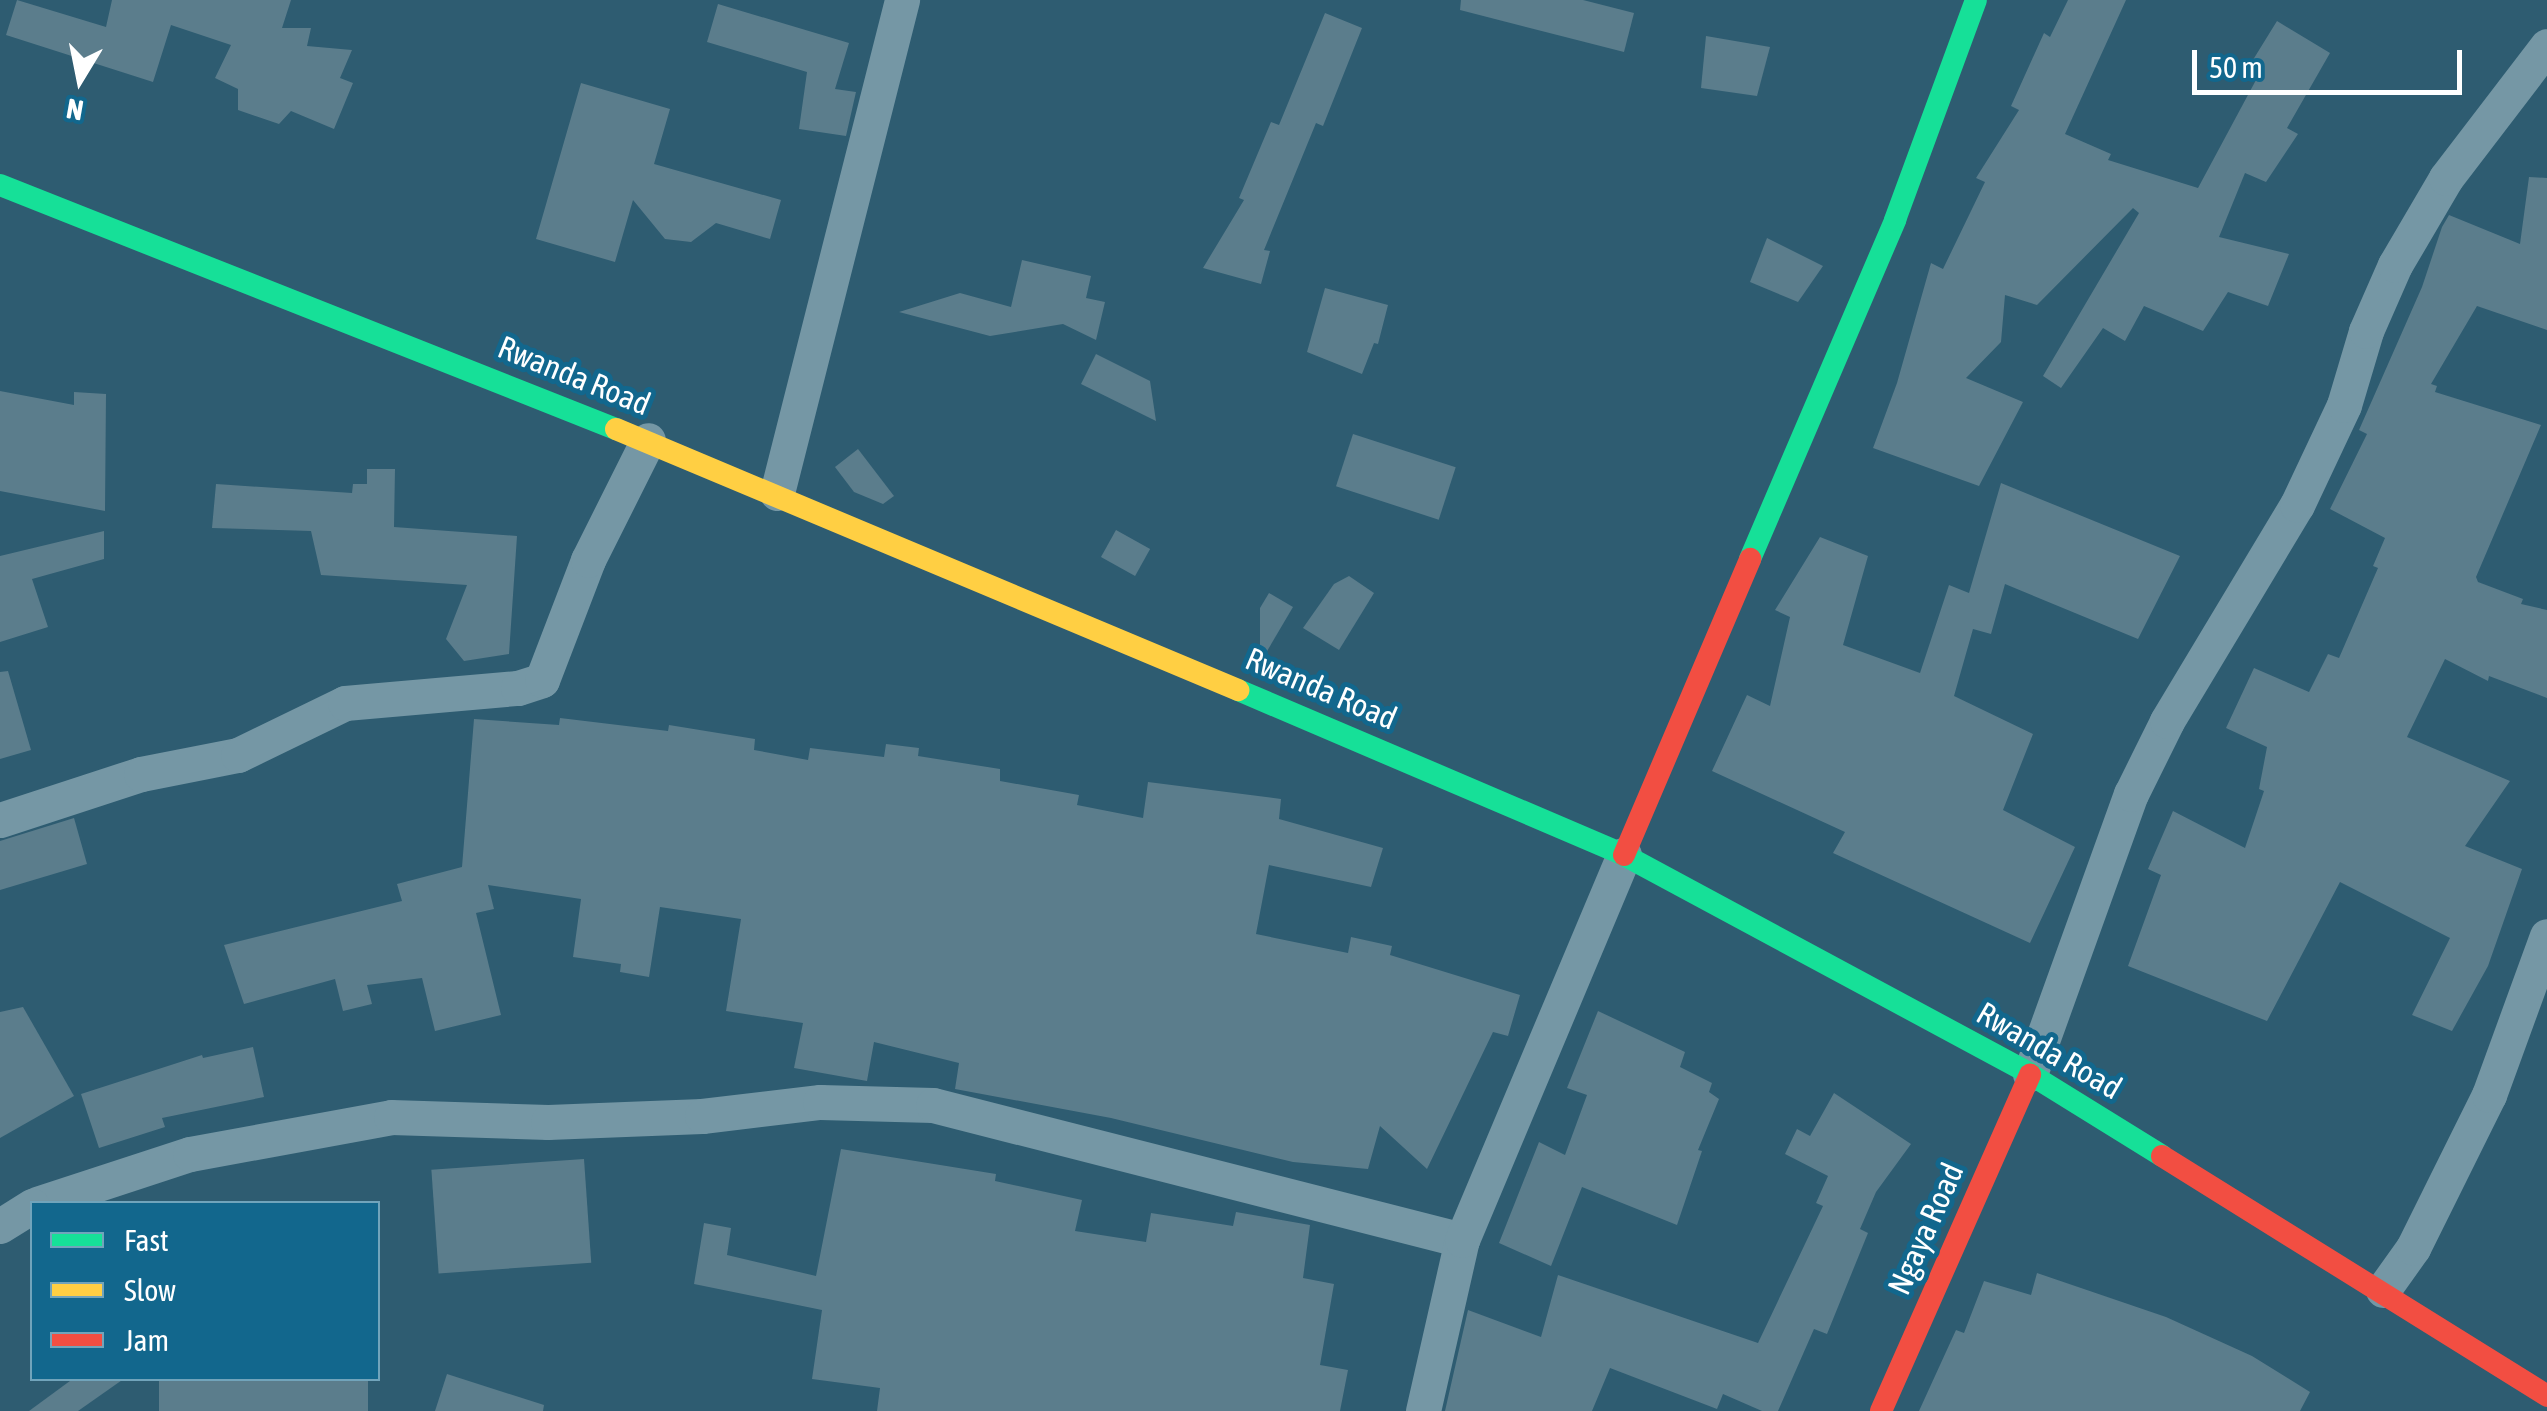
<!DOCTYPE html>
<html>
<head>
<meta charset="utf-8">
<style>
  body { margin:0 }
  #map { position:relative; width:2547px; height:1411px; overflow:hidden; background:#2e5c71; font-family:"Asap Condensed",sans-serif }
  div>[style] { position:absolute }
  .building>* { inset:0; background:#5b7d8c; transform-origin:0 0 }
  .street>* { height:35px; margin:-17.5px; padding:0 17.5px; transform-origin:17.5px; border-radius:17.5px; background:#7597a5 }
  .fast>* { height:22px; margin:-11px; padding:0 11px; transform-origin:11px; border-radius:11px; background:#16e098 }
  .slow>* { height:22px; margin:-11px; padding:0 11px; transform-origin:11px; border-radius:11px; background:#ffcf43 }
  .jam>* { height:22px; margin:-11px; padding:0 11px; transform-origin:11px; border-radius:11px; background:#f24e42 }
  span { translate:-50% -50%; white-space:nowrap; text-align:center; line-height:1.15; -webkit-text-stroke:10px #12678d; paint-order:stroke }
  .street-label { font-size:32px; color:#fff }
  .legend { position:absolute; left:30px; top:1201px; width:350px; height:180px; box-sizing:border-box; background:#12678d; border:2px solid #71a4bb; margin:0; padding:12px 18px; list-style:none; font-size:30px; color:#fff }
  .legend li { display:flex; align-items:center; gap:20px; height:50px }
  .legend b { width:50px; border:2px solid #71a4bb }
  .north { position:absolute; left:30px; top:30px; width:100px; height:100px; -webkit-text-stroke:8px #12678d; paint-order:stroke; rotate:190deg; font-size:28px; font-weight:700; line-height:40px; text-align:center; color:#fff }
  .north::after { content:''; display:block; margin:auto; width:35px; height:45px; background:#fff; clip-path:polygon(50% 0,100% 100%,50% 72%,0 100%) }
  .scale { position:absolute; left:2192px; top:50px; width:270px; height:45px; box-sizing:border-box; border:5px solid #fff; border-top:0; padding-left:12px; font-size:30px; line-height:35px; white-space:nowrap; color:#fff; -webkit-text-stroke:8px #12678d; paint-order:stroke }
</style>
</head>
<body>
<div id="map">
  <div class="building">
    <i style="clip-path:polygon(17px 0,106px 27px,112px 0,291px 0,282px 28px,311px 28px,307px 46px,352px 50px,340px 78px,353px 83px,334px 129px,291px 111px,279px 124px,238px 110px,238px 89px,215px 78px,231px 45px,171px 25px,153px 82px,6px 35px)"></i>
    <i style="clip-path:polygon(1461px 0,1583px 0,1634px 13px,1624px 52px,1460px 10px)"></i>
    <i style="clip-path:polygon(2068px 0,2126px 0,2065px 134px,2111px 154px,2108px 160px,2198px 188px,2256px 80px,2243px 76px,2277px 21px,2330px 53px,2287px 128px,2298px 134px,2266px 182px,2245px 173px,2219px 237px,2289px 254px,2268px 306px,2228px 292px,2203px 331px,2144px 306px,2125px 341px,2103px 328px,2061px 388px,2043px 376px,2139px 213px,2133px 208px,2037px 305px,2005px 295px,2001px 342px,1966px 378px,2023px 402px,1979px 486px,1873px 448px,1897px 383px,1931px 263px,1943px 269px,1985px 182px,1976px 178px,2019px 110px,2011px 106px,2044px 33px,2050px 37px)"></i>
    <i style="clip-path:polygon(718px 4px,849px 43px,835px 89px,856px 92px,846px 136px,799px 129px,807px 72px,707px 42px)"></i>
    <i style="clip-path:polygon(1325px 13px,1362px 28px,1323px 126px,1316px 123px,1264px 250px,1270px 251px,1261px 284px,1203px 268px,1244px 200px,1239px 198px,1271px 122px,1279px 125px)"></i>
    <i style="clip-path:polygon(1706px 36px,1770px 47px,1757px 96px,1701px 88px)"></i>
    <i style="clip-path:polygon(581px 83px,670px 109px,654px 164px,781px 200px,770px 239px,716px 223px,691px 242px,665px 239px,633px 200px,615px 262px,536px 239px)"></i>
    <i style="clip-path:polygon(2529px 177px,2547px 178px,2547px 330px,2477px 306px,2431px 384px,2437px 386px,2435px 392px,2541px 425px,2476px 577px,2478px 582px,2523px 599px,2521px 604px,2547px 610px,2547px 698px,2489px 676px,2488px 681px,2445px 659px,2407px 737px,2510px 781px,2465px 846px,2522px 869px,2488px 966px,2452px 1031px,2412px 1015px,2450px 938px,2340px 882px,2267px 1021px,2128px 966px,2161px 875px,2148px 869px,2173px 811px,2245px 848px,2264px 791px,2259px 789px,2267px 747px,2226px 728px,2254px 668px,2309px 692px,2328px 654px,2339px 658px,2378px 568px,2373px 566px,2385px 538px,2330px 509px,2367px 434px,2359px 430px,2422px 287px,2442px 227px,2449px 215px,2520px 244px)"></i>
    <i style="clip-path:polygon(1767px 238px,1823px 266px,1798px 302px,1750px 282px)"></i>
    <i style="clip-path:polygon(1022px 260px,1091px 276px,1086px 298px,1105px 302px,1096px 340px,1063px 324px,990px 336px,899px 312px,960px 293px,1011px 307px)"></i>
    <i style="clip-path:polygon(1325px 288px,1388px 305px,1378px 344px,1374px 343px,1362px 374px,1307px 352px)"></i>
    <i style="clip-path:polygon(1096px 354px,1150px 381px,1156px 421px,1081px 384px)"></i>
    <i style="clip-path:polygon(0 391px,74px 405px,74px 392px,106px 394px,105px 511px,0 491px)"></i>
    <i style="left:1353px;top:434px;width:108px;height:55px;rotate:18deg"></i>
    <i style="clip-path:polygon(858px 449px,894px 496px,883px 504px,854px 492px,835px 467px)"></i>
    <i style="clip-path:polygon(367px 469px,395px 469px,394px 527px,517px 536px,509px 654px,464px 661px,446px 639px,467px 585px,321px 575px,311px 531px,212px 528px,216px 484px,352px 493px,353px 484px,367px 484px)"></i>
    <i style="clip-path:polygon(2001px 483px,2180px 556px,2138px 639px,2005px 584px,1991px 634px,1973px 629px,1954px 696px,2033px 734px,2003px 810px,2075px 847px,2030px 943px,1833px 853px,1845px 832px,1712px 771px,1747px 695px,1770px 706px,1790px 617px,1775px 610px,1820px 537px,1868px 556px,1843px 645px,1920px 673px,1949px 585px,1969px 593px)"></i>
    <i style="left:1116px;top:530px;width:39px;height:31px;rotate:29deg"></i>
    <i style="clip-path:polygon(104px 531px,104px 559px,32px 579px,48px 627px,0 642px,0 556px)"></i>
    <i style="clip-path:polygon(1349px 576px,1374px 593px,1339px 650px,1303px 628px,1334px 584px)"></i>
    <i style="clip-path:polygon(1269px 593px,1293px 607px,1260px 663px,1260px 608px)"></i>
    <i style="clip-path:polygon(8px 671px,31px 750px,0 759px,0 672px)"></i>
    <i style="clip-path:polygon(560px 718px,668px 731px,669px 725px,755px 739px,754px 750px,808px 760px,810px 748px,884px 757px,886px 744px,919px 748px,918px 756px,1000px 769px,1000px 781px,1079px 795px,1077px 805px,1143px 818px,1148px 782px,1281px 799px,1279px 819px,1383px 848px,1371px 887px,1269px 865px,1256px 934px,1348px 953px,1351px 937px,1392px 946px,1390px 955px,1520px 995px,1508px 1036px,1493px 1032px,1427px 1169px,1380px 1126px,1368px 1169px,1293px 1162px,1111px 1118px,955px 1089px,959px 1063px,874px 1042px,867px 1081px,794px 1068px,803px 1023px,726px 1011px,741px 919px,660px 907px,649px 977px,620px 972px,621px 964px,573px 957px,581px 899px,488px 885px,494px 909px,476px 913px,501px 1015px,435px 1031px,422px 978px,367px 985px,372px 1004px,343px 1011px,335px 979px,244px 1004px,224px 945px,402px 901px,397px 884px,462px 867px,474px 719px,559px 725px)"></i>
    <i style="clip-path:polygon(74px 818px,87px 864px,0 890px,0 841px)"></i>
    <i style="clip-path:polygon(23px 1007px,74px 1096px,0 1138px,0 1012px)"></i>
    <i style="clip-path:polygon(1598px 1011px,1685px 1052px,1680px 1067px,1712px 1083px,1709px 1092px,1719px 1099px,1698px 1150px,1702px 1151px,1677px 1225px,1582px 1187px,1551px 1266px,1499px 1243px,1539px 1142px,1565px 1155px,1587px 1095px,1567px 1088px)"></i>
    <i style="clip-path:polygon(253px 1047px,264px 1097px,162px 1118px,165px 1127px,99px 1148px,81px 1094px,202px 1055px,203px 1058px)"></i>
    <i style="clip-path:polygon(1834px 1093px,1911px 1144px,1876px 1192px,1860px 1229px,1868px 1233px,1827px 1334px,1814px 1329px,1778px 1411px,1762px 1411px,1723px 1394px,1717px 1409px,1610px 1368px,1592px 1411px,1445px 1411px,1468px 1310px,1541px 1337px,1558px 1275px,1758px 1343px,1823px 1206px,1816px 1203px,1828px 1176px,1785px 1154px,1797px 1129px,1810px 1136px)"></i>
    <i style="clip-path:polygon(841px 1149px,996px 1174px,995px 1181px,1082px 1200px,1075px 1231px,1146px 1242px,1151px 1213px,1233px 1226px,1236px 1212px,1310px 1225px,1303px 1278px,1334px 1284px,1320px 1365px,1348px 1370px,1340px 1411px,877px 1411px,880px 1388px,812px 1379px,822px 1310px,694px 1284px,704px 1223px,731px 1228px,727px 1255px,816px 1276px)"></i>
    <i style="left:584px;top:1159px;width:104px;height:153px;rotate:86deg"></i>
    <i style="clip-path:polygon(2037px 1273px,2166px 1317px,2252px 1356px,2310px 1392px,2300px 1411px,1919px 1411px,1956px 1330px,1964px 1333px,1984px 1281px,2031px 1295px)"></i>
    <i style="clip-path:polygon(447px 1374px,544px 1405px,543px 1411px,435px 1411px)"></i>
    <i style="clip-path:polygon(74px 1378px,125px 1378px,78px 1411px,29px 1411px)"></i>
    <i style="left:159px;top:1378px;width:209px;height:34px"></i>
  </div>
  <div class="street">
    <i style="left:777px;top:493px;width:509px;rotate:-75.77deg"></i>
    <i style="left:0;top:820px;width:148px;rotate:-18.1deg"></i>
    <i style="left:141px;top:774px;width:99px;rotate:-11.1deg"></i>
    <i style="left:238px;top:755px;width:119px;rotate:-25.9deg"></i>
    <i style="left:345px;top:703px;width:174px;rotate:-5deg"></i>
    <i style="left:518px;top:688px;width:25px;rotate:-18deg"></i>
    <i style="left:542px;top:680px;width:129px;rotate:-69deg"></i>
    <i style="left:588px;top:560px;width:134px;rotate:-63.4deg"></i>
    <i style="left:2030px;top:1074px;width:298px;rotate:-70.2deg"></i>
    <i style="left:2131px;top:794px;width:81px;rotate:-63.7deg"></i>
    <i style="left:2167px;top:721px;width:252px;rotate:-59deg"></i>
    <i style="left:2297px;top:505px;width:110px;rotate:-64.8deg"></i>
    <i style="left:2344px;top:405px;width:77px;rotate:-73.4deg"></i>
    <i style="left:2366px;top:331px;width:72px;rotate:-66.3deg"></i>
    <i style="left:2395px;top:265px;width:101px;rotate:-59.6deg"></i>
    <i style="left:2446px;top:178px;width:166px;rotate:-52.6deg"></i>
    <i style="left:37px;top:1204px;width:161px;rotate:-18.1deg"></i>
    <i style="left:190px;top:1154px;width:204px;rotate:-10.4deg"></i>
    <i style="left:391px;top:1117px;width:157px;rotate:1.8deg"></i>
    <i style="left:548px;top:1122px;width:154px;rotate:-2.2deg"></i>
    <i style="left:702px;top:1116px;width:119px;rotate:-6.8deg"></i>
    <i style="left:820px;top:1102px;width:113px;rotate:1.5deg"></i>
    <i style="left:933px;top:1105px;width:546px;rotate:14.32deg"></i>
    <i style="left:0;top:1226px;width:38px;rotate:-32deg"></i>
    <i style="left:2383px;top:1290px;width:52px;rotate:-54.5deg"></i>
    <i style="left:2413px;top:1248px;width:171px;rotate:-63.6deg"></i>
    <i style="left:2489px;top:1095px;width:169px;rotate:-70deg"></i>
    <i style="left:1423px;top:1411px;width:175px;rotate:-77.2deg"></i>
    <i style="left:1462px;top:1240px;width:418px;rotate:-67.2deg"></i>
  </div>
  <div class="fast">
    <i style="left:0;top:185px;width:663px;rotate:21.61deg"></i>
    <i style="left:1750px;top:559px;width:369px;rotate:-66.8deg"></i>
    <i style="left:1895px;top:220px;width:234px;rotate:-69.8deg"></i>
    <i style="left:1238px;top:690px;width:420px;rotate:23.1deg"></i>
    <i style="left:1624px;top:855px;width:461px;rotate:28.3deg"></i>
    <i style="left:2030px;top:1074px;width:155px;rotate:31.8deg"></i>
  </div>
  <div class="slow">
    <i style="left:616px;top:429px;width:675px;rotate:22.76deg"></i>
  </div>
  <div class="jam">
    <i style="left:1624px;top:855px;width:322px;rotate:-66.9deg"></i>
    <i style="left:2162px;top:1156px;width:454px;rotate:31.9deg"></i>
    <i style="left:1881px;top:1411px;width:368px;rotate:-66.1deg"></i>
  </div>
  <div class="street-label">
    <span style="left:574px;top:376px;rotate:22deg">Rwanda Road</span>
    <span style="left:1321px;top:689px;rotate:23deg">Rwanda Road</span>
    <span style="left:2049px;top:1051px;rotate:30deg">Rwanda Road</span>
    <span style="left:1926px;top:1229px;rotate:-66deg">Ngaya Road</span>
  </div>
  <ul class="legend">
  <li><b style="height:12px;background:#16e098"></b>Fast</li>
  <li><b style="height:12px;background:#ffcf43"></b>Slow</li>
  <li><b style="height:12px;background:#f24e42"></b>Jam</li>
  </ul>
  <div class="north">N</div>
  <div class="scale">50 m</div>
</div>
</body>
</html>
